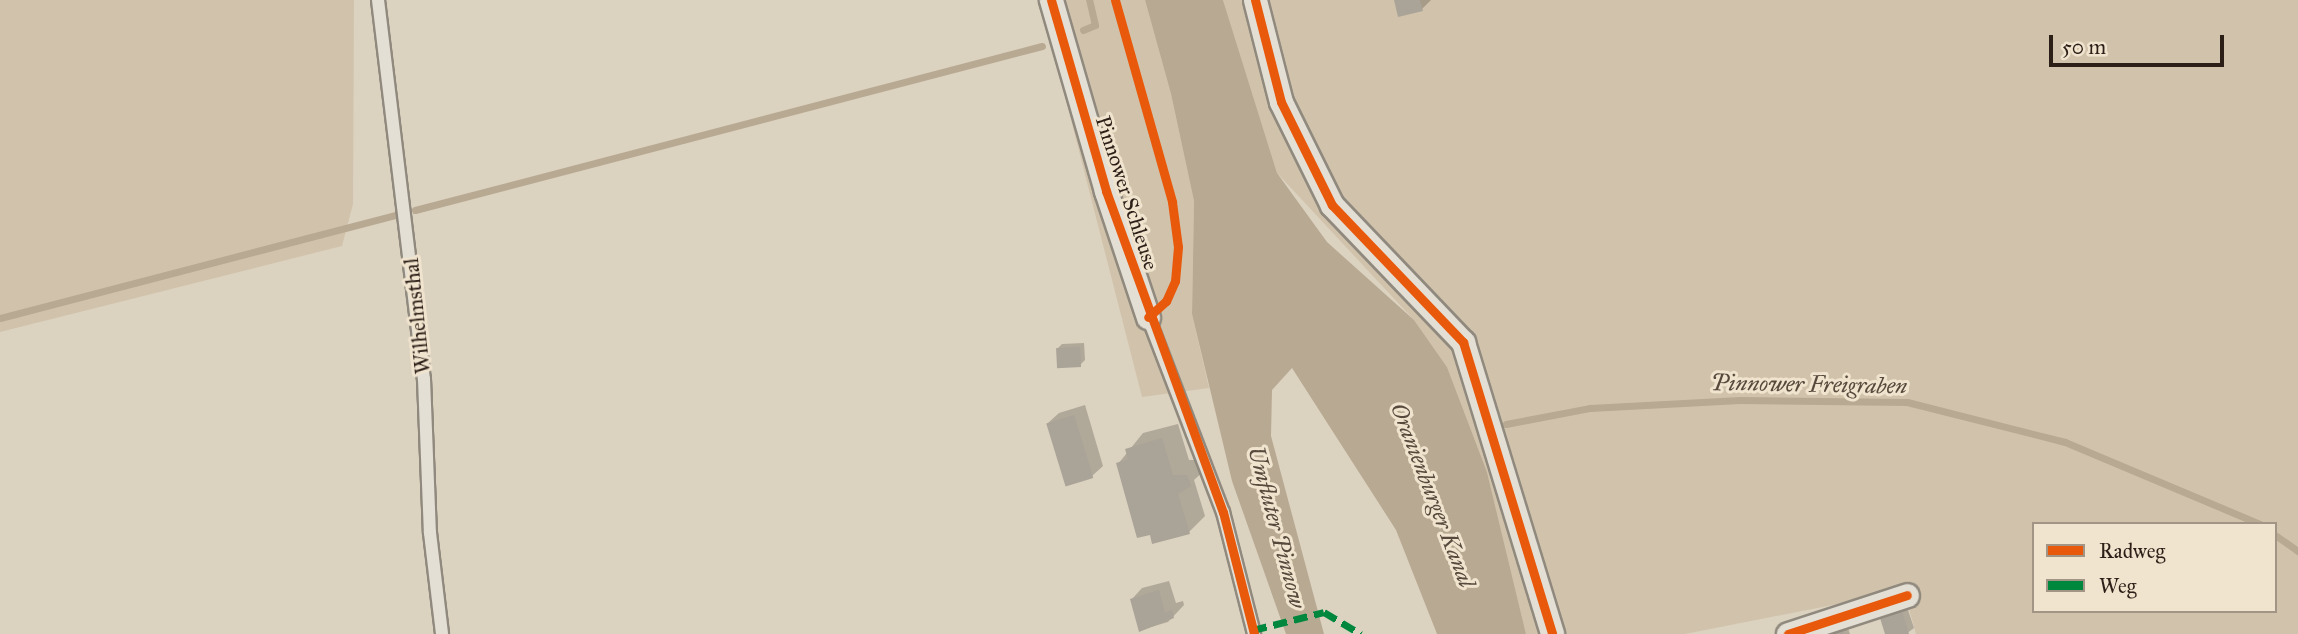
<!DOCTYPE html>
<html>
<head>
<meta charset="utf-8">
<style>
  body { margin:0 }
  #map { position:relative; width:2298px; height:634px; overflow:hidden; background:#dcd2c0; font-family:"IM FELL Great Primer",serif }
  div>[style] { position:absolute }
  .green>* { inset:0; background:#d1c3ab }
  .water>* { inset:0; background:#b8a992 }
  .shadow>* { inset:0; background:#0003 }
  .stream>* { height:7px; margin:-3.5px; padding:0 3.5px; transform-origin:3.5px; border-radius:3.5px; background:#b8a992 }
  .building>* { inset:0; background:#aaa397; transform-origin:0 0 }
  .roads { filter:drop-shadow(2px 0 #90897e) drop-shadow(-2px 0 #90897e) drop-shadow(0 2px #90897e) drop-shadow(0 -2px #90897e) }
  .service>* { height:12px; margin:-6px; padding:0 6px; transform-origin:6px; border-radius:6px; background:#e4dfd5 }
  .minor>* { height:23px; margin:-11.5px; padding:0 11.5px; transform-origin:11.5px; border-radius:11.5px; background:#e4dfd5 }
  .quiet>* { height:7px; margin-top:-3.5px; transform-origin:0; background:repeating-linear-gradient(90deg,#00873e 0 14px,transparent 0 21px) }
  .cycleway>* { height:9px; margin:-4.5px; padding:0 4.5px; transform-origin:4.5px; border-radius:4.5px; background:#e8590c }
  span { translate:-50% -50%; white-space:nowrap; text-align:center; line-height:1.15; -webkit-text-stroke:6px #f0e4ce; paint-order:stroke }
  .street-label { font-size:21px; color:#2c1f18 }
  .water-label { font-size:23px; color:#57493c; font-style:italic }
  .legend { position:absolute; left:2032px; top:522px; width:245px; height:91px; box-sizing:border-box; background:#f0e4ce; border:2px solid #a29585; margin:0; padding:9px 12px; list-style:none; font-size:21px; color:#2c1f18 }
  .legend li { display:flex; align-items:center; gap:14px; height:35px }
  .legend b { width:35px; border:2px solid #a29585 }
  .scale { position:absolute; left:2049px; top:35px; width:175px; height:32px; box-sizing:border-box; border:4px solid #2c1f18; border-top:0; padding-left:9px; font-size:21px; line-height:24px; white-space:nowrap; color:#2c1f18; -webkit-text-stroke:5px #f0e4ce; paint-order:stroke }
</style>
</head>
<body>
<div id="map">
  <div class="green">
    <i style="clip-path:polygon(0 0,354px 0,353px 204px,342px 246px,0 332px)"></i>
    <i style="clip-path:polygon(1050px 0,1145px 0,1171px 94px,1194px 201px,1192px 314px,1209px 388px,1142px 397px,1058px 69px)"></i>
    <i style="clip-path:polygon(evenodd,1223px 0,2298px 0,2298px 634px,1916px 634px,1904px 591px,1685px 634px,1526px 634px,1487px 472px,1447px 367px,1414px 320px,1277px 173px,1223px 0,2034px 524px,2275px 524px,2275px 611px,2034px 611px,2034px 524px)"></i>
  </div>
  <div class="water">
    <i style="clip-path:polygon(1145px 0,1223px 0,1277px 173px,1327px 242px,1414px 320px,1447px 367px,1487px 472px,1526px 634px,1437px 634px,1396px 530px,1292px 368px,1272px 390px,1271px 436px,1324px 634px,1286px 634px,1232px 481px,1192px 314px,1194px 201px,1171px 94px)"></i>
  </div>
  <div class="shadow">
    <i style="clip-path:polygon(1396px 0,1431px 0,1422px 9px)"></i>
    <i style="clip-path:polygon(1084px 343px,1085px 360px,1080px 365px,1057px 349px,1062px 344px)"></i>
    <i style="clip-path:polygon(1085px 405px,1103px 466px,1092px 476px,1048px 423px,1059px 413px)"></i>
    <i style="clip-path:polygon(1178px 424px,1189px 460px,1203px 460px,1206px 469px,1194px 480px,1205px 516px,1189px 532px,1118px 464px,1143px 433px)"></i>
    <i style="clip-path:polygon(1169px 581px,1176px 603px,1183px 601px,1184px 605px,1168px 622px,1141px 630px,1132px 599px,1142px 588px)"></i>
    <i style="clip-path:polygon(1907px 607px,1914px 628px,1906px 634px,1887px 634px,1882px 618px)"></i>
    <i style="clip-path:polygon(1845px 620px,1850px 634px,1817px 634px)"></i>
  </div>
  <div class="stream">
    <i style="left:1083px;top:30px;width:13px;rotate:-23deg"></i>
    <i style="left:1095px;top:25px;width:26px;rotate:-103deg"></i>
    <i style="left:415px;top:210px;width:648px;rotate:-14.66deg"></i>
    <i style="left:0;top:318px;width:409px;rotate:-14.6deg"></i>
    <i style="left:1506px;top:424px;width:86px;rotate:-10.8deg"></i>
    <i style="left:1590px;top:408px;width:150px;rotate:-3.1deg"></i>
    <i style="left:1740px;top:400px;width:167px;rotate:0.7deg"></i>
    <i style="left:1907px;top:402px;width:163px;rotate:14.2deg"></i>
    <i style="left:2065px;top:442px;width:212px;rotate:22.8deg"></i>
    <i style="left:2275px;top:535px;width:28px;rotate:35deg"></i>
  </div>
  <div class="building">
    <i style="clip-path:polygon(1394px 0,1420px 0,1423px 11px,1398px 17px)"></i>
    <i style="left:1080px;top:347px;width:20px;height:24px;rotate:87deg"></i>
    <i style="left:1074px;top:415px;width:66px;height:29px;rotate:73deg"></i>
    <i style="clip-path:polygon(1162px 438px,1173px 475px,1187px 475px,1191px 486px,1178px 494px,1190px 534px,1152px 544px,1150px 535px,1137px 538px,1116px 463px,1128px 459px,1125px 449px)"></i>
    <i style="clip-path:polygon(1159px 590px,1165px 613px,1172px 610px,1174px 618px,1139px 632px,1130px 599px)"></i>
    <i style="clip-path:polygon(1902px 611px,1909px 634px,1885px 634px,1880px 618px)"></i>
    <i style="clip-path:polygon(1840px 624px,1844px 634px,1811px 634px)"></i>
  </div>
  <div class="roads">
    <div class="service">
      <i style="left:378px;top:0;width:382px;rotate:83.1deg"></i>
      <i style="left:424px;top:379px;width:154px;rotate:87.8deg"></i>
      <i style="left:430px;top:533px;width:102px;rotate:83.2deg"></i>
      <i style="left:1148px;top:317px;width:209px;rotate:69deg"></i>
      <i style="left:1223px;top:512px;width:126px;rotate:75.7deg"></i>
    </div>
    <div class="minor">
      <i style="left:1051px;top:0;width:199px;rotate:73.9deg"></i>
      <i style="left:1106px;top:191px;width:133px;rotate:71.6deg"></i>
      <i style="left:1255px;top:0;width:105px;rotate:75.7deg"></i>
      <i style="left:1281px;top:102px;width:115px;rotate:63.7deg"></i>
      <i style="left:1332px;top:205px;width:190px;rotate:46.3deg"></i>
      <i style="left:1463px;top:342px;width:305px;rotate:73deg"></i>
      <i style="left:1788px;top:634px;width:125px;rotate:-18.1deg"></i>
    </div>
  </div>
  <div class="quiet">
    <i style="left:1253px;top:630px;width:73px;rotate:-14.2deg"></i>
    <i style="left:1324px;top:612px;width:43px;rotate:30.7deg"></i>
  </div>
  <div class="cycleway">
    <i style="left:1051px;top:0;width:199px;rotate:73.9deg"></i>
    <i style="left:1106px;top:191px;width:342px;rotate:70deg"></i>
    <i style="left:1223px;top:512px;width:126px;rotate:75.7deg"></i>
    <i style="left:1115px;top:0;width:210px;rotate:74.2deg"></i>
    <i style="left:1172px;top:202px;width:45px;rotate:82.4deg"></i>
    <i style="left:1178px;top:247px;width:34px;rotate:95deg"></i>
    <i style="left:1175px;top:281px;width:22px;rotate:114deg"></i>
    <i style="left:1166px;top:301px;width:24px;rotate:138deg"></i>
    <i style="left:1255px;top:0;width:105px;rotate:75.7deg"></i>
    <i style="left:1281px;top:102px;width:115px;rotate:63.7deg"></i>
    <i style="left:1332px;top:205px;width:190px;rotate:46.3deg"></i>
    <i style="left:1463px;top:342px;width:305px;rotate:73deg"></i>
    <i style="left:1788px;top:634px;width:125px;rotate:-18.1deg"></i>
  </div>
  <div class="street-label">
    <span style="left:1127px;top:193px;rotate:72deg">Pinnower Schleuse</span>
    <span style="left:417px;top:316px;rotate:-96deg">Wilhelmsthal</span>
  </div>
  <div class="water-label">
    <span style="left:1809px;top:384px;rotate:1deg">Pinnower Freigraben</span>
    <span style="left:1433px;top:495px;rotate:69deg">Oranienburger Kanal</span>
    <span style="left:1277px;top:527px;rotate:75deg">Umfluter Pinnow</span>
  </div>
  <ul class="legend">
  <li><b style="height:9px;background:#e8590c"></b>Radweg</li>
  <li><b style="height:9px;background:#00873e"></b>Weg</li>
  </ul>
  <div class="scale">50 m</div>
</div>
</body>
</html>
